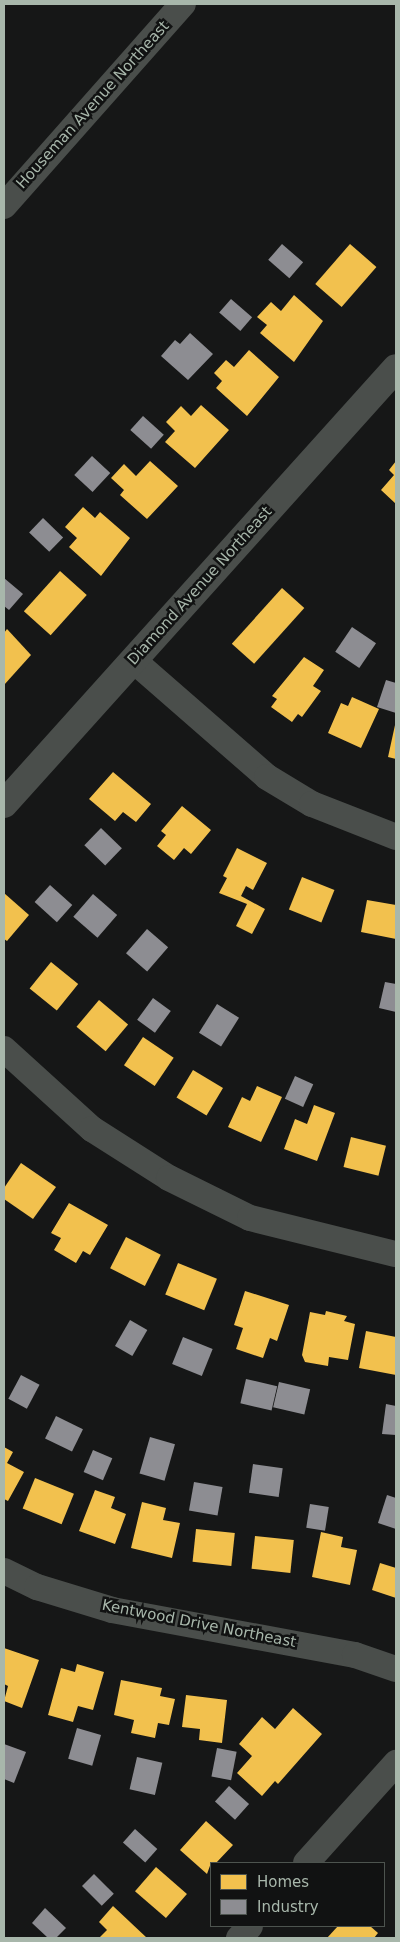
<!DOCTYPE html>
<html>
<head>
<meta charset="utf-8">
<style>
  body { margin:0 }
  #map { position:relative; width:400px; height:1942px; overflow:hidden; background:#161717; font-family:"DejaVu Sans",sans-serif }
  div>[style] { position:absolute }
  .homes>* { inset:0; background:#f2c14e; transform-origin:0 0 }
  .industry>* { inset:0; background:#8d8d92; transform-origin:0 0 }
  .minor>* { height:26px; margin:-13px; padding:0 13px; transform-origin:13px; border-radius:13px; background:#4a4e4b }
  .tertiary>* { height:28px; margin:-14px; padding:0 14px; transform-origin:14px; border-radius:14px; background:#4a4e4b }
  span { translate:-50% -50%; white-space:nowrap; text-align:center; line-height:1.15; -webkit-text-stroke:5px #111212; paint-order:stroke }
  .street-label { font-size:15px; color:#a8b7ab }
  .frame { position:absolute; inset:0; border:5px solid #a8b7ab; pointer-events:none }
  .legend { position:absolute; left:210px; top:1862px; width:175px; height:65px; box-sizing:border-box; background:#111212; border:1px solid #4d544f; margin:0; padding:6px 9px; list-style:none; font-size:15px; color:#a8b7ab }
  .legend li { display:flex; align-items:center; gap:10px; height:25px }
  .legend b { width:25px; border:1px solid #4d544f }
</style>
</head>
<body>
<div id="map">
  <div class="homes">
    <i style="left:350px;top:244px;width:35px;height:53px;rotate:41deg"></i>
    <i style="clip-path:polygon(294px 295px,323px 321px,294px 362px,260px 333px,267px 325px,257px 317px,271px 302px,281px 311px)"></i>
    <i style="clip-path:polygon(249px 350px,279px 377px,247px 416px,216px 388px,222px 381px,214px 373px,226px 360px,234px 367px)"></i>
    <i style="clip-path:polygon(201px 405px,229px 430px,195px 468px,165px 442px,175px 431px,166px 422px,181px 406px,191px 416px)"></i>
    <i style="clip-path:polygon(150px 461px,178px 486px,147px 519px,120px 495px,124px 490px,111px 478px,124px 464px,136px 476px)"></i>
    <i style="clip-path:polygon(396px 461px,396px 504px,381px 490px,394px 475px,389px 470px)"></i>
    <i style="clip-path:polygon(83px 507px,95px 518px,100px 512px,130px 538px,101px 576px,69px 547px,77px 538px,65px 527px)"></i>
    <i style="left:60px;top:571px;width:36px;height:54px;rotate:42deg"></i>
    <i style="left:282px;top:588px;width:30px;height:75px;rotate:42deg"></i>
    <i style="clip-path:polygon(7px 629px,31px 655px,4px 685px,4px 633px)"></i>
    <i style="clip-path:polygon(304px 657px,324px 670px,313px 686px,321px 691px,302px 717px,298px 714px,292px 722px,271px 707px,277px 699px,272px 696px)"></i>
    <i style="clip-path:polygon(352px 697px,379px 709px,361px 748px,328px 733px,341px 703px,348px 706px)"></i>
    <i style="clip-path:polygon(395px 725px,396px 726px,396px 759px,388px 757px)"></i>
    <i style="clip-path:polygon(113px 772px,151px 804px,136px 822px,123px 812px,115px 821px,89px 799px)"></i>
    <i style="clip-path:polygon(182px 806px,211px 830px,191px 854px,184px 848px,174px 860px,157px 846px,166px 835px,161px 831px)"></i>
    <i style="clip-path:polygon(237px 848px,267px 863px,253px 890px,246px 886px,241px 896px,265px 909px,252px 934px,236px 926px,247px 904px,219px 893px,227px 878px,223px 876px)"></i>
    <i style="left:302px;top:877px;width:35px;height:35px;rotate:22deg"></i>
    <i style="clip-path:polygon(4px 893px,29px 915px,7px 941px,4px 939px)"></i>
    <i style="clip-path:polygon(367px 900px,396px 905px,396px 939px,361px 932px)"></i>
    <i style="left:51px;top:962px;width:35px;height:34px;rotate:39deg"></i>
    <i style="left:99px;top:1000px;width:38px;height:35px;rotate:40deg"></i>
    <i style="left:143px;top:1037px;width:37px;height:34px;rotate:34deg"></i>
    <i style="left:193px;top:1070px;width:35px;height:32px;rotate:31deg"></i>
    <i style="clip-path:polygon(257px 1086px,282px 1097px,261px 1142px,228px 1127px,242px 1097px,250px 1101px)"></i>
    <i style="clip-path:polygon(314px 1105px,335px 1113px,317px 1161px,284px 1149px,295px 1119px,307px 1124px)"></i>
    <i style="left:351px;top:1137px;width:36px;height:31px;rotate:14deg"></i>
    <i style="clip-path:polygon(21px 1163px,56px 1187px,33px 1219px,4px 1199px,4px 1188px)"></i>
    <i style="clip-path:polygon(69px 1203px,108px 1225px,90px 1255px,83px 1251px,76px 1263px,54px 1250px,61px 1238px,51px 1233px)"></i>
    <i style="left:126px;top:1237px;width:39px;height:35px;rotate:27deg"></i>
    <i style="left:178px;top:1263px;width:42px;height:34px;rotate:22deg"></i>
    <i style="clip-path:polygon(245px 1291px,289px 1305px,277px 1341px,270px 1338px,263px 1358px,236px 1349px,243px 1328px,234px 1325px)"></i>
    <i style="clip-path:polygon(326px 1311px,347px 1316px,344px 1321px,355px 1324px,348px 1360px,329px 1357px,328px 1366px,305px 1362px,302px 1355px,310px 1312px,325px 1315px)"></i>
    <i style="clip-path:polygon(366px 1331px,396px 1337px,396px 1375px,359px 1368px)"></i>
    <i style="clip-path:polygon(4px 1447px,13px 1452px,7px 1463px,24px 1472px,8px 1501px,4px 1499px)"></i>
    <i style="left:35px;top:1478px;width:42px;height:33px;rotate:22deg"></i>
    <i style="clip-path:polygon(95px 1490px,115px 1497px,111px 1508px,126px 1514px,115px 1544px,79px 1531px)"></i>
    <i style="clip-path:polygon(142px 1502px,166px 1508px,163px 1520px,180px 1523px,172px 1558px,131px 1548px)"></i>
    <i style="left:196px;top:1529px;width:39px;height:33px;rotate:6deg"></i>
    <i style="clip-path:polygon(321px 1532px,343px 1537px,341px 1547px,357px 1550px,350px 1585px,312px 1577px)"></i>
    <i style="left:255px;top:1536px;width:39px;height:33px;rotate:6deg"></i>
    <i style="clip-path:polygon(380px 1563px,396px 1568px,396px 1598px,372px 1590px)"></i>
    <i style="clip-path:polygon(4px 1648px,39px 1660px,22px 1708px,4px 1701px,8px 1686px,4px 1684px)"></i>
    <i style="clip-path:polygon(77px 1664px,104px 1672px,93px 1710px,78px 1706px,73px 1722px,48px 1715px,61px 1668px,75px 1672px)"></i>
    <i style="clip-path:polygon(121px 1680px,162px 1688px,160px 1696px,175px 1699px,169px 1725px,158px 1723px,155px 1738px,131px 1733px,134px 1720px,114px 1715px)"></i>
    <i style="clip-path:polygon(186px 1695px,227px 1700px,222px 1743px,199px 1740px,200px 1729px,182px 1727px)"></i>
    <i style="clip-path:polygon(293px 1708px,322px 1734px,278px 1784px,275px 1781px,262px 1796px,237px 1773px,252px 1756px,239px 1744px,262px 1717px,275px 1729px)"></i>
    <i style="clip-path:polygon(206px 1821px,233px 1845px,216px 1863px,211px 1863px,207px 1874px,180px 1850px)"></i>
    <i style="left:156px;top:1867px;width:41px;height:32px;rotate:41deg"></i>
    <i style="clip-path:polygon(113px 1906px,147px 1938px,99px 1938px,107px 1930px,99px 1922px)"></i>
    <i style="clip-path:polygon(338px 1926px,370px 1926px,378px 1933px,374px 1938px,327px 1938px)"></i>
  </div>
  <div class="industry">
    <i style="left:282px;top:244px;width:28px;height:21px;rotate:41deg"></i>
    <i style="left:231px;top:299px;width:28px;height:18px;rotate:41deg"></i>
    <i style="clip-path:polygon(190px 333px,213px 354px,188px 380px,161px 356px,175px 340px,180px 344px)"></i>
    <i style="left:143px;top:416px;width:28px;height:19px;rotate:42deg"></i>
    <i style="left:92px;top:456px;width:25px;height:26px;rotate:43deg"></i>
    <i style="left:43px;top:518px;width:28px;height:20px;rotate:44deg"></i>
    <i style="clip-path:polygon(4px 578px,23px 594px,9px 610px,4px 606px)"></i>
    <i style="left:352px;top:627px;width:29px;height:30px;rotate:34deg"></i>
    <i style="clip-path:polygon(386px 680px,396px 683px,396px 713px,377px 707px)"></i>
    <i style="left:101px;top:828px;width:29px;height:24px;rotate:44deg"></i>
    <i style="left:50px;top:885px;width:30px;height:23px;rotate:42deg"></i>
    <i style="left:93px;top:894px;width:32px;height:30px;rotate:41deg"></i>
    <i style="left:147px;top:929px;width:28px;height:32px;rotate:41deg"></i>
    <i style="clip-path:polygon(385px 982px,396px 984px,396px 1012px,379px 1008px)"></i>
    <i style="left:153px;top:998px;width:22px;height:27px;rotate:36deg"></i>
    <i style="left:217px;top:1004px;width:26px;height:34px;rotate:32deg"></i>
    <i style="left:295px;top:1076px;width:20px;height:25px;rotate:24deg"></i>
    <i style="left:130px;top:1320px;width:20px;height:30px;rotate:30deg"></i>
    <i style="left:183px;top:1337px;width:32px;height:29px;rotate:22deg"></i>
    <i style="left:21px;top:1375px;width:21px;height:27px;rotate:28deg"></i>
    <i style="left:246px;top:1379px;width:32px;height:25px;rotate:13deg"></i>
    <i style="left:279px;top:1382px;width:32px;height:26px;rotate:13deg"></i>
    <i style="clip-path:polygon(386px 1404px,396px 1406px,396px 1435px,382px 1434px)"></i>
    <i style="left:56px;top:1416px;width:30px;height:25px;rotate:26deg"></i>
    <i style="left:150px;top:1437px;width:26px;height:38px;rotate:16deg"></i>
    <i style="left:93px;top:1450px;width:21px;height:24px;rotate:23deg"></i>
    <i style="left:253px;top:1464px;width:30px;height:29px;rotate:8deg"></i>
    <i style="left:194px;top:1482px;width:29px;height:29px;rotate:10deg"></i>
    <i style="clip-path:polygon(387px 1495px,396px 1498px,396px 1529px,378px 1523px)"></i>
    <i style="left:310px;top:1504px;width:19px;height:24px;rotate:9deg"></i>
    <i style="left:77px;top:1728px;width:25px;height:32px;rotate:16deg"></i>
    <i style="clip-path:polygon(4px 1744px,26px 1752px,14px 1783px,4px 1779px)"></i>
    <i style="left:217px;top:1748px;width:20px;height:29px;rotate:11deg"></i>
    <i style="left:137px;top:1757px;width:26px;height:33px;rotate:13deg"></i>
    <i style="left:229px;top:1786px;width:27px;height:21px;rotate:42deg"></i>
    <i style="left:135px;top:1829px;width:30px;height:18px;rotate:42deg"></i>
    <i style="left:94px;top:1874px;width:28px;height:17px;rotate:45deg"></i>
    <i style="clip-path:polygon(45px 1908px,66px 1928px,56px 1938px,48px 1938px,32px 1923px)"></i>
  </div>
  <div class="minor">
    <i style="left:4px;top:206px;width:270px;rotate:-48.5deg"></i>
    <i style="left:133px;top:660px;width:178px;rotate:41.1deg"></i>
    <i style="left:267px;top:777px;width:52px;rotate:31deg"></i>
    <i style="left:312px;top:804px;width:90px;rotate:21.4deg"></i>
    <i style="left:4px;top:1049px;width:119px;rotate:42.3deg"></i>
    <i style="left:92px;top:1129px;width:91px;rotate:32.5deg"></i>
    <i style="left:169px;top:1178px;width:90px;rotate:26.3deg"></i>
    <i style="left:250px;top:1218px;width:150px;rotate:13.9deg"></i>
    <i style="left:4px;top:1571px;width:37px;rotate:26deg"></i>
    <i style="left:37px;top:1587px;width:78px;rotate:17deg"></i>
    <i style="left:112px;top:1610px;width:247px;rotate:10.5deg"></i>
    <i style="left:355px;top:1655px;width:43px;rotate:18.9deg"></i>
    <i style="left:306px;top:1863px;width:135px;rotate:-48deg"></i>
    <i style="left:239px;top:1938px;width:16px;rotate:-47deg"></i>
  </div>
  <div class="tertiary">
    <i style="left:4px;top:804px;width:586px;rotate:-48.04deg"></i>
  </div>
  <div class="street-label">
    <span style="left:93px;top:105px;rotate:-48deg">Houseman Avenue Northeast</span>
    <span style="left:200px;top:586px;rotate:-48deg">Diamond Avenue Northeast</span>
    <span style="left:199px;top:1624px;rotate:11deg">Kentwood Drive Northeast</span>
  </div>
  <div class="frame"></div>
  <ul class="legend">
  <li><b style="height:14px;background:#f2c14e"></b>Homes</li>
  <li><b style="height:14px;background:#8d8d92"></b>Industry</li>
  </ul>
</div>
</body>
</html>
